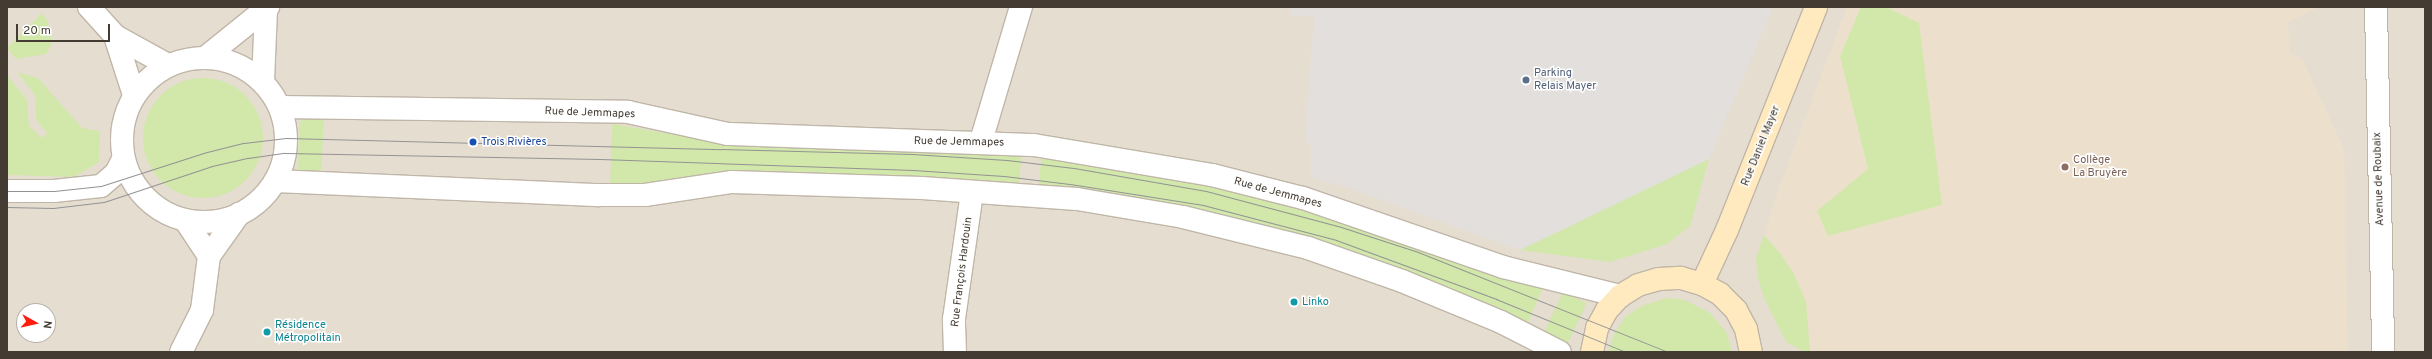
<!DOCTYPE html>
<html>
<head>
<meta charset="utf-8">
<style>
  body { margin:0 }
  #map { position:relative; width:2432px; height:359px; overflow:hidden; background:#f2ece3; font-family:Overpass,sans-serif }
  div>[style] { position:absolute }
  .residential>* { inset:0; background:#e6ddd1 }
  .education>* { inset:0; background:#ece0cc }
  .green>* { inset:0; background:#d1e8aa; transform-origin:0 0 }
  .round { border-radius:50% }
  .parking>* { inset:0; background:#e2dfdc }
  .roads { filter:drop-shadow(1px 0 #c0b6a8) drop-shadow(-1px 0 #c0b6a8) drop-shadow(0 1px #c0b6a8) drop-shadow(0 -1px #c0b6a8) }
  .street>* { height:22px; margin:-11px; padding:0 11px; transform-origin:11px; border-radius:11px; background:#fff }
  .street>.ring { margin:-11px; padding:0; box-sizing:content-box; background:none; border:22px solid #fff; border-radius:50% }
  .secondary>* { height:22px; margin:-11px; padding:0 11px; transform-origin:11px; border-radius:11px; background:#ffeac0 }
  .tram>* { height:1px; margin:-0.5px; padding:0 0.5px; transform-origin:0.5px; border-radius:0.5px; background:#939393 }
  .dots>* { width:11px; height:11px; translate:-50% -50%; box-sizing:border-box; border:2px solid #fff; border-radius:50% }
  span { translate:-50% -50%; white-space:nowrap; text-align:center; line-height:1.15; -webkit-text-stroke:3px #fff; paint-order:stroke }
  .service-label { font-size:11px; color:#4e5e75 }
  .left { translate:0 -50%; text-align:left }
  .street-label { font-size:11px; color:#443c33 }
  .transit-label { font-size:11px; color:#164399 }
  .education-label { font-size:11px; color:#785e54 }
  .culture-label { font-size:11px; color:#0d838f }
  .frame { position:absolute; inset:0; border:8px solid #443c33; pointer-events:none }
  .north { position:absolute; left:16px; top:303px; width:40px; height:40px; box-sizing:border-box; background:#fff; border:1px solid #b4b1ad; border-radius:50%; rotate:98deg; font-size:11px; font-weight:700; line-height:16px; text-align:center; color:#443c33 }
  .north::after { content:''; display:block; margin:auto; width:14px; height:18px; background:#ff1c0d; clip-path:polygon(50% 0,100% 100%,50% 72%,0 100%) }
  .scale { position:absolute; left:16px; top:24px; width:94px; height:18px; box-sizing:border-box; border:2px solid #443c33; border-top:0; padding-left:5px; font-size:12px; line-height:14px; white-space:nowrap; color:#443c33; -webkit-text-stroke:3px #fff; paint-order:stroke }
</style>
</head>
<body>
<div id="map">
  <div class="residential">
    <i style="clip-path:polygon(evenodd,7px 7px,2425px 7px,2425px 352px,7px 352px,7px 7px,24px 311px,48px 311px,48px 335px,24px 335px,24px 311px)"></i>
  </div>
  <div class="education">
    <i style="clip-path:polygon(1847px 7px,2319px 7px,2288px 22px,2290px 53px,2302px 59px,2344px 149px,2348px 352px,1810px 352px,1806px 302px,1794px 274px,1779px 252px,1764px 235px,1780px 185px)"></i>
  </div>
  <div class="green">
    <i style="clip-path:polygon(1861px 7px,1886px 7px,1919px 23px,1942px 205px,1828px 236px,1817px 211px,1868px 169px,1840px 56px)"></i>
    <i style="clip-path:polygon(42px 13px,48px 22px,52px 43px,46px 54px,16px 59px,7px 48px)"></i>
    <i style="clip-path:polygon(17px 72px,38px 78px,82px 128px,100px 131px,99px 162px,74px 177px,7px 175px,8px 76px,27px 100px,29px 126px,42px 138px,47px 133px,36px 120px,35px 95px)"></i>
    <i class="round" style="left:143px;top:78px;width:120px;height:120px"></i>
    <i style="clip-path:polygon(303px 116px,324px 116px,321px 177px,298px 172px,299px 126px)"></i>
    <i style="clip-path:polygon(612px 124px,711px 141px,1022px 149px,1019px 186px,714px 173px,610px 189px)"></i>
    <i style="clip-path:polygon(1042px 154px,1186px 178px,1270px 199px,1544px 285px,1526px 327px,1490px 305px,1426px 280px,1038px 188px)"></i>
    <i style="clip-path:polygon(1709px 159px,1690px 226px,1667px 244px,1610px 262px,1520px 250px)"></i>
    <i style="clip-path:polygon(1764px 235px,1779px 252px,1794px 274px,1806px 302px,1810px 352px,1805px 352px,1786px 342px,1764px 298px,1758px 278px,1756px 258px)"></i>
    <i style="left:1563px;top:292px;width:26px;height:48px;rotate:25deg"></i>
    <i style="clip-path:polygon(1667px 298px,1685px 300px,1710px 313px,1727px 333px,1732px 352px,1608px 352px,1614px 334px,1625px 317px,1641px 306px)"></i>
  </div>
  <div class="parking">
    <i style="clip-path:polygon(1292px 7px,1773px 7px,1709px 159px,1520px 250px,1340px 185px,1311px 178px,1311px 144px,1305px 143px,1314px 16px,1291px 16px)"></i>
  </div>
  <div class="roads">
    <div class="street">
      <i style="left:89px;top:7px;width:39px;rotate:48deg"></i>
      <i style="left:115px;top:36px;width:60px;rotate:28.7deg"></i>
      <i style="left:2376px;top:7px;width:345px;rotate:88.8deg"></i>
      <i style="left:115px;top:36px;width:62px;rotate:72.1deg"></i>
      <i style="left:206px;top:57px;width:80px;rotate:-38.9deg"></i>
      <i class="ring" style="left:122px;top:58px;width:142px;height:142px"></i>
      <i style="left:263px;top:82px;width:71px;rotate:-87.6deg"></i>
      <i style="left:280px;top:107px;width:348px;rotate:0.8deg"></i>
      <i style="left:628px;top:112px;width:102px;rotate:12.4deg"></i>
      <i style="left:728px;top:134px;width:306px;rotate:2.1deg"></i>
      <i style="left:1034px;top:145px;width:181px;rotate:9.6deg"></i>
      <i style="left:1212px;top:175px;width:94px;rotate:14.2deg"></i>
      <i style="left:1303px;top:198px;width:212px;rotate:19deg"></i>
      <i style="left:1503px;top:267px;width:121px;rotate:13.9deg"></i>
      <i style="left:981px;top:141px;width:140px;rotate:-73.4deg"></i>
      <i style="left:275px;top:181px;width:325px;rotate:2.5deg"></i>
      <i style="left:600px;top:195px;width:45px"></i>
      <i style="left:645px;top:195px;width:88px;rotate:-8.5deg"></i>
      <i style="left:732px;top:182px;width:190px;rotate:1.8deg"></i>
      <i style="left:922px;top:188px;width:155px;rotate:4.1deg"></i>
      <i style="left:1077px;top:199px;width:108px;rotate:9.6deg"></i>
      <i style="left:1183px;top:217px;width:129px;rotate:13.9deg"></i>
      <i style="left:1308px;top:248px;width:100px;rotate:19.3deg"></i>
      <i style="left:1402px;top:281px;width:107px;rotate:22.5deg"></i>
      <i style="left:1501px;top:322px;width:66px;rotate:27deg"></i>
      <i style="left:7px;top:191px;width:47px"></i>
      <i style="left:54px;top:191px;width:47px;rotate:-6.1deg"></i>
      <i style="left:101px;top:186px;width:20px;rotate:-41deg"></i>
      <i style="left:116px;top:173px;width:16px;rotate:-63deg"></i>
      <i style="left:185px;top:220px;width:43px;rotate:56.3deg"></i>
      <i style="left:181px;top:352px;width:47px;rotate:-63.4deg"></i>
      <i style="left:202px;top:310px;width:54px;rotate:-82.6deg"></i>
      <i style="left:209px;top:256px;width:52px;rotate:-54.5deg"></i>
      <i style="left:955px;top:352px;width:33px;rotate:-92deg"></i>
      <i style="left:954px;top:319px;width:128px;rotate:-81.9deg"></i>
    </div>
    <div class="secondary">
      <i style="left:1702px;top:284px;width:60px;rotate:-65.2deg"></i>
      <i style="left:1727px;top:230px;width:240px;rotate:-68.2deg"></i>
      <i style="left:1592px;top:352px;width:25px;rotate:-78deg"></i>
      <i style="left:1597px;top:328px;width:21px;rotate:-61deg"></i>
      <i style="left:1607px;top:310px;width:19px;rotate:-47deg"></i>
      <i style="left:1620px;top:296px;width:21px;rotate:-31deg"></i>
      <i style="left:1638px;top:285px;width:22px;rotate:-16deg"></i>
      <i style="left:1659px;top:279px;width:22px;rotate:-3deg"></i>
      <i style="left:1681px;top:278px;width:22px;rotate:16deg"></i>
      <i style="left:1702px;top:284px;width:21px;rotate:29deg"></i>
      <i style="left:1720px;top:294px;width:23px;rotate:45deg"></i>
      <i style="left:1736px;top:310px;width:21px;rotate:62deg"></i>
      <i style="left:1746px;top:329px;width:24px;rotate:78deg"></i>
    </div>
  </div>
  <div class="tram">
    <i style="left:7px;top:191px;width:47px"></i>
    <i style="left:54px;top:191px;width:47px;rotate:-6.1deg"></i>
    <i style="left:101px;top:186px;width:111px;rotate:-17.8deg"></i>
    <i style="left:207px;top:152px;width:38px;rotate:-14deg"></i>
    <i style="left:244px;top:143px;width:42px;rotate:-6.8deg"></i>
    <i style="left:286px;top:138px;width:626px;rotate:1.46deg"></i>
    <i style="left:912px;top:154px;width:95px;rotate:3.6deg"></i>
    <i style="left:1007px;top:160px;width:67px;rotate:6.8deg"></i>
    <i style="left:1074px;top:168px;width:134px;rotate:9.9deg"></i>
    <i style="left:1206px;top:191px;width:140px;rotate:14.9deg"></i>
    <i style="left:1341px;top:227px;width:81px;rotate:18deg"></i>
    <i style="left:1418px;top:252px;width:269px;rotate:21.8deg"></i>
    <i style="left:7px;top:207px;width:46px;rotate:1.2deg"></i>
    <i style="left:53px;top:208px;width:51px;rotate:-6.7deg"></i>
    <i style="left:104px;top:202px;width:114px;rotate:-18.4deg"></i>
    <i style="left:212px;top:166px;width:37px;rotate:-13deg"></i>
    <i style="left:248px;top:158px;width:37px;rotate:-8deg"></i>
    <i style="left:285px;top:153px;width:315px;rotate:1.1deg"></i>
    <i style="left:600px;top:159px;width:313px;rotate:2deg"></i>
    <i style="left:913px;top:170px;width:91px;rotate:3.8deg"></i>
    <i style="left:1004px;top:176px;width:66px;rotate:6.9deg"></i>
    <i style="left:1070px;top:184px;width:135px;rotate:9deg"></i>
    <i style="left:1203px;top:205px;width:138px;rotate:14.7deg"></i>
    <i style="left:1336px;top:240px;width:171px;rotate:20.2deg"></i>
    <i style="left:1496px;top:299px;width:140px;rotate:22.2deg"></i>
  </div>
  <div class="dots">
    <i style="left:1526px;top:80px;background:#5c6f8a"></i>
    <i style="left:473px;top:142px;background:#1a4fb4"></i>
    <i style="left:2065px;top:167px;background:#8d6e63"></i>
    <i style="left:1294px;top:302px;background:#0f9aa8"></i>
    <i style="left:267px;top:332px;background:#0f9aa8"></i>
  </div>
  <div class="service-label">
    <span class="left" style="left:1534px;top:80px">Parking<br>Relais Mayer</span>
  </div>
  <div class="street-label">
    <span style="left:590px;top:113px;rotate:2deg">Rue de Jemmapes</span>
    <span style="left:959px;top:142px;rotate:1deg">Rue de Jemmapes</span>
    <span style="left:1761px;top:146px;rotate:-68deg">Rue Daniel Mayer</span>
    <span style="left:2379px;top:179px;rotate:-92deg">Avenue de Roubaix</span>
    <span style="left:1278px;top:193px;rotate:15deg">Rue de Jemmapes</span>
    <span style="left:962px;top:272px;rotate:-83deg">Rue François Hardouin</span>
  </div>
  <div class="transit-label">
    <span class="left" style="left:481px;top:142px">Trois Rivières</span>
  </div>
  <div class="education-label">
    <span class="left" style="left:2073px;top:167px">Collège<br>La Bruyère</span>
  </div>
  <div class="culture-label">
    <span class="left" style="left:1302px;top:302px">Linko</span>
    <span class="left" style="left:275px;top:332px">Résidence<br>Métropolitain</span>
  </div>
  <div class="frame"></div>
  <div class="north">N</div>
  <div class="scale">20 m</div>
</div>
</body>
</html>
